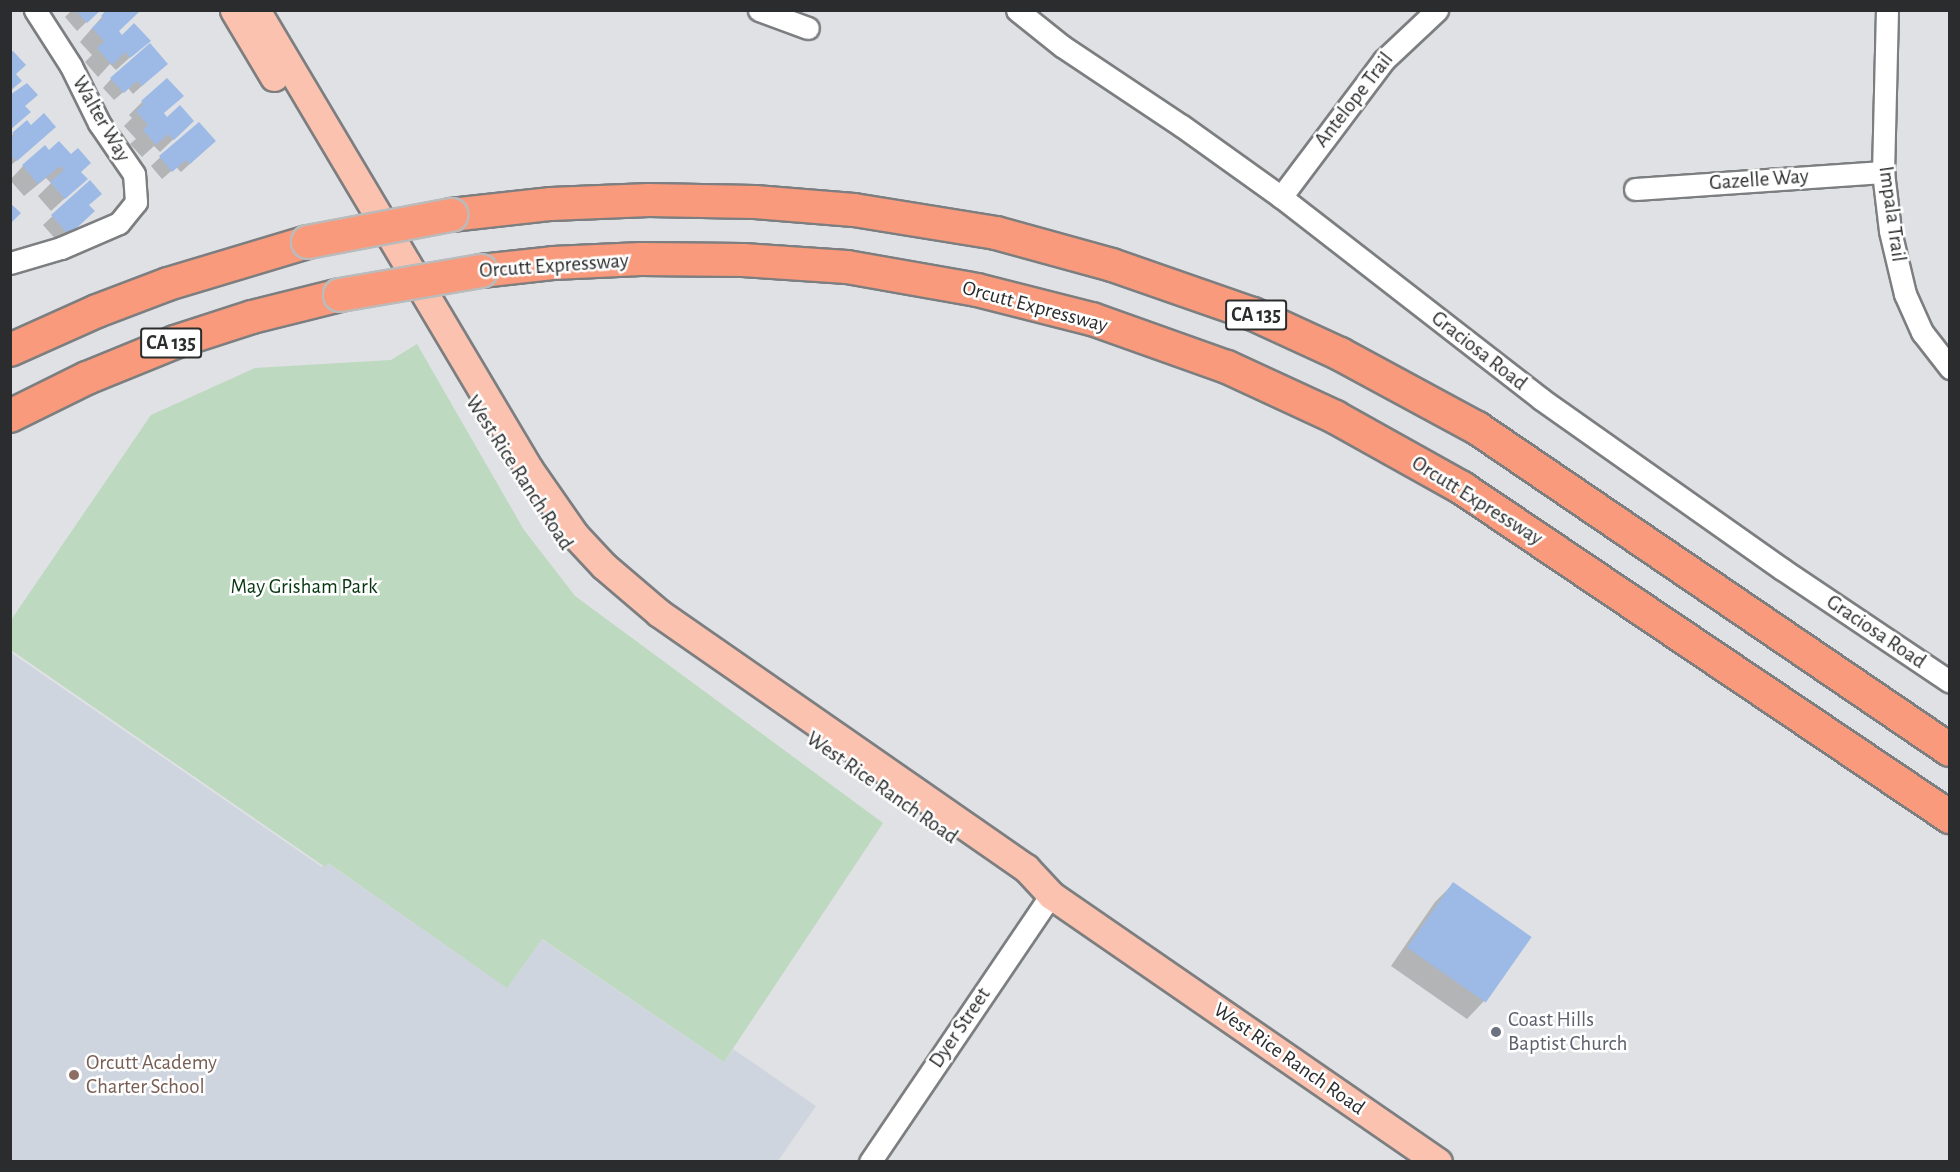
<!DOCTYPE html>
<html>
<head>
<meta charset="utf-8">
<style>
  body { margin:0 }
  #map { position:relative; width:1960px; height:1172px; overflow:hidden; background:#dfe1e4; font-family:"Alegreya Sans",sans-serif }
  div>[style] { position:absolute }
  .built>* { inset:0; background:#cfd5de }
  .green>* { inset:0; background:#bdd9bf }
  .shadow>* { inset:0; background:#0003 }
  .building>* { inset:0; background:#9dbae7; transform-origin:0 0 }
  .roads { filter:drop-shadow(2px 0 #7c7e80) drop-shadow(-2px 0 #7c7e80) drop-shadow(0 2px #7c7e80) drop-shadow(0 -2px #7c7e80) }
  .minor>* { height:21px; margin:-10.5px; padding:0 10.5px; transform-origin:10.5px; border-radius:10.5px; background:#fff }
  .major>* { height:27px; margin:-13.5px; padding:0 13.5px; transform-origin:13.5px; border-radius:13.5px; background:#fbc2b0 }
  .highway>* { height:32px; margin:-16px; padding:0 16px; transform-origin:16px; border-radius:16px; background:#f89a7b }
  .bridges { filter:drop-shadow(2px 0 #bbbbbc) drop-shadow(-2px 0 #bbbbbc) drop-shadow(0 2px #bbbbbc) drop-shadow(0 -2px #bbbbbc) }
  .highway-bridge>* { height:32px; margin:-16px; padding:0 16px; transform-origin:16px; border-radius:16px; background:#f89a7b }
  .dots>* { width:16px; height:16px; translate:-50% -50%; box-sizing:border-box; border:3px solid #fff; border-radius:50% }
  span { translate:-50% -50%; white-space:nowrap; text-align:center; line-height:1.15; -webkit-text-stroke:5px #fff; paint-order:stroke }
  .shield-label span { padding:2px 4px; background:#fff; border:2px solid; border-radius:4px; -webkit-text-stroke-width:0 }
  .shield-label { font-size:20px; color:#2b2c2d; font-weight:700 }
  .street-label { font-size:21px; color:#2b2c2d }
  .park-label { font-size:21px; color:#073712 }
  .worship-label { font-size:21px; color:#5b616d }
  .left { translate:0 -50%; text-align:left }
  .education-label { font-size:21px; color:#785e54 }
  .frame { position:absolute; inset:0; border:12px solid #2b2c2d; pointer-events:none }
</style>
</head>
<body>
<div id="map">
  <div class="built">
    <i style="clip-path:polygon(10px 652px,322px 867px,326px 862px,506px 987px,541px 939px,724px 1062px,733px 1049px,816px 1106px,778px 1161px,11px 1161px)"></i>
  </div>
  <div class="green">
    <i style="clip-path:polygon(417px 344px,524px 530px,575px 596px,883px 823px,724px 1062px,542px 939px,507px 988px,328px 863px,325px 867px,11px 650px,11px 620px,151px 415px,255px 368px,391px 360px)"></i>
  </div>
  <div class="shadow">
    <i style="clip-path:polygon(72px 10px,99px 10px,77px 31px,65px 17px)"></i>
    <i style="clip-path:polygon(108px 10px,122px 37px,148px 41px,116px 70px,110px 64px,98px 77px,85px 62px,92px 55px,80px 42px)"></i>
    <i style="clip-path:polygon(157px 72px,133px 94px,128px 88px,114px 100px,103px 88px,111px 79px)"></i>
    <i style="clip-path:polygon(142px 102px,163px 114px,179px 134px,160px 152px,154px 146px,142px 157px,130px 144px,136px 139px,124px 126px,132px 118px,129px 115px)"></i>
    <i style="clip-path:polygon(26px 122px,45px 136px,10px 166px,10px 137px)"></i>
    <i style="clip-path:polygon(174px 144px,205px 150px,181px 172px,176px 167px,162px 179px,151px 166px)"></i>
    <i style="clip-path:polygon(49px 152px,86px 179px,51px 211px,38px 196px,51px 183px,46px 178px,24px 196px,10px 180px,23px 166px)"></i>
    <i style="clip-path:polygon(89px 182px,88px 205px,93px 211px,59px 243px,43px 225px)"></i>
    <i style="clip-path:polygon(1453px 884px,1530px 937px,1484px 1001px,1467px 1019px,1391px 966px,1435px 902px)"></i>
  </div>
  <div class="building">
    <i style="clip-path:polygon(75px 10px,101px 10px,87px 23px)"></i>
    <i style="clip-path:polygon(106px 10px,137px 10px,139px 12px,119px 31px,122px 35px,134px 23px,151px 41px,130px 58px,125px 52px,112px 65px,97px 48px,104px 41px,92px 28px,103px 18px,101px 16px)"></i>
    <i style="clip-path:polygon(150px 43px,168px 64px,142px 86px,137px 81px,124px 93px,110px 78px)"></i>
    <i style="clip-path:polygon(13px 51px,26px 65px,16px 74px,22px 81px,10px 91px,10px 53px)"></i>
    <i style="clip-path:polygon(167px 78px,184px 96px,164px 113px,167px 117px,180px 105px,194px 121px,174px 140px,168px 134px,156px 145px,143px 130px,148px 125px,136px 111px,144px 104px,141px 101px)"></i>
    <i style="clip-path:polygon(27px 83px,38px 95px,25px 106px,31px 112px,10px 130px,10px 95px)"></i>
    <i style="clip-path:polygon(44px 113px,56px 127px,17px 161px,10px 154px,10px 139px,15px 135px,12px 133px,27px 120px,31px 125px)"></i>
    <i style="clip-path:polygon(199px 122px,216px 141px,190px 164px,186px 160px,172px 172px,159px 156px)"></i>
    <i style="clip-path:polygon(59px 141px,71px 154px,78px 148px,91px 163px,81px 172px,88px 179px,65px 199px,50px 182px,64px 170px,60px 166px,38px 184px,22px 165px,45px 145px,49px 150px)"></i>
    <i style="clip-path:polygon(90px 180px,102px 194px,89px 205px,95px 211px,69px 235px,51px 215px)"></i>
    <i style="clip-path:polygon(10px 203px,21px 213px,10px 224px)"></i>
    <i style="left:1453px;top:882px;width:96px;height:80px;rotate:35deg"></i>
  </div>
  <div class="roads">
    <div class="minor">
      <i style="left:759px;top:10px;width:52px;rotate:20.2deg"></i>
      <i style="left:1017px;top:10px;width:58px;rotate:38.7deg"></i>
      <i style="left:1062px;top:46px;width:144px;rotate:33.7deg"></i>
      <i style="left:1182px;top:126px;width:122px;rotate:35.6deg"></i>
      <i style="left:1281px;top:197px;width:329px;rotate:37.8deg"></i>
      <i style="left:1541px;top:399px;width:295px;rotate:35.2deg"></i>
      <i style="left:1782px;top:569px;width:202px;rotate:33.9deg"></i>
      <i style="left:1887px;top:10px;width:162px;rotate:91.4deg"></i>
      <i style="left:1883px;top:172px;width:59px;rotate:83.2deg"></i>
      <i style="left:1890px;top:231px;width:65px;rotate:76.6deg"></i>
      <i style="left:1905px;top:294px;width:42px;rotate:65.9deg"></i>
      <i style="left:1922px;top:332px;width:46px;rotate:52.1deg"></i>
      <i style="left:1635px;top:189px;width:249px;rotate:-3.9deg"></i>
      <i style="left:1281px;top:197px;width:171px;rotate:-53.1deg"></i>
      <i style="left:1384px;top:60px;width:73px;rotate:-43.3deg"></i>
      <i style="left:10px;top:263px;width:53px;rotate:-16.4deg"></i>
      <i style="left:61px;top:248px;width:63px;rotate:-23.3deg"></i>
      <i style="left:119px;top:223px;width:27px;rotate:-51deg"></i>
      <i style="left:136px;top:202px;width:28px;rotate:-94deg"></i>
      <i style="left:134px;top:174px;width:62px;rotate:-124.5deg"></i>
      <i style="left:99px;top:123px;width:64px;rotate:-116.2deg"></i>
      <i style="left:71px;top:66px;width:67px;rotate:-122.7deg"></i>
      <i style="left:870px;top:1162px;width:323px;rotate:-55.9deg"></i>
    </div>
    <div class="major">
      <i style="left:234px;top:10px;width:78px;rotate:59.2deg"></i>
      <i style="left:256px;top:10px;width:534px;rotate:59.26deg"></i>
      <i style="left:529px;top:469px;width:80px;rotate:55.1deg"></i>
      <i style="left:575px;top:535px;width:42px;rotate:46.9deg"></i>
      <i style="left:604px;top:566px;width:72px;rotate:40.5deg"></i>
      <i style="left:659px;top:613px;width:447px;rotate:34.8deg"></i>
      <i style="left:1026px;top:868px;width:37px;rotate:47deg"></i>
      <i style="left:1051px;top:895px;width:470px;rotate:34.6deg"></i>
    </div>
    <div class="highway">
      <i style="left:451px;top:215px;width:101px;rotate:-6.3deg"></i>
      <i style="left:551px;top:204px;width:98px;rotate:-2.3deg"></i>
      <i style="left:649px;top:200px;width:106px;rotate:1.1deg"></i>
      <i style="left:755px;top:202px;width:99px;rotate:4.6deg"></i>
      <i style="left:854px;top:210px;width:144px;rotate:9.2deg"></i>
      <i style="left:996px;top:233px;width:120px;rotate:15.4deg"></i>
      <i style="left:1112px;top:265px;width:149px;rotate:19.2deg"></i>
      <i style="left:1253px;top:314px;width:96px;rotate:24.7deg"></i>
      <i style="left:1340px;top:354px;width:156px;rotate:28.4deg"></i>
      <i style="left:1477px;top:428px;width:572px;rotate:34.25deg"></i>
      <i style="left:481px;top:271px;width:72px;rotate:-6.3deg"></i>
      <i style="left:553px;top:263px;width:88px;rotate:-2.6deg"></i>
      <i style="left:641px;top:259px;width:102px;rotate:0.6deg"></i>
      <i style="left:743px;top:260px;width:104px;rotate:3.9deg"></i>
      <i style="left:847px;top:267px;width:132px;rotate:10deg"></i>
      <i style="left:977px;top:290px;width:119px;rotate:14.2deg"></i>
      <i style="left:1092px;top:319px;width:143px;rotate:19.6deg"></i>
      <i style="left:1227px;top:367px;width:119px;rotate:24.8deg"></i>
      <i style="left:1335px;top:417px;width:145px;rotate:29.2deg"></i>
      <i style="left:1462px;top:488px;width:589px;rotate:33.99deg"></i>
      <i style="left:10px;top:350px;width:95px;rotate:-24.1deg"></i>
      <i style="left:97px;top:311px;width:76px;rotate:-20.8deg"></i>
      <i style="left:168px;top:284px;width:146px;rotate:-16.7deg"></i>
      <i style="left:10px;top:416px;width:86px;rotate:-26.3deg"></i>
      <i style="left:87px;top:378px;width:95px;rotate:-22.2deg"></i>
      <i style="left:175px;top:342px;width:81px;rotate:-18deg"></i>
      <i style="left:252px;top:317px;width:91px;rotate:-14deg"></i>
    </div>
  </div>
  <div class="bridges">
    <div class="highway-bridge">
      <i style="left:308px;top:242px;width:146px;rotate:-10.7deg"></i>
      <i style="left:340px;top:295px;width:143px;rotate:-9.7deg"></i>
    </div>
  </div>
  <div class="dots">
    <i style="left:1496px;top:1032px;background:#6b7280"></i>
    <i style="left:74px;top:1075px;background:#8d6e63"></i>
  </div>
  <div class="shield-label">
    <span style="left:1256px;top:315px">CA 135</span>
    <span style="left:171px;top:343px">CA 135</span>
  </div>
  <div class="street-label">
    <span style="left:1354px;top:100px;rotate:-52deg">Antelope Trail</span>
    <span style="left:101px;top:119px;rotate:60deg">Walter Way</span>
    <span style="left:1759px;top:180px;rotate:-4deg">Gazelle Way</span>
    <span style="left:1892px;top:214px;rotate:82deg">Impala Trail</span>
    <span style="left:554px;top:266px;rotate:-4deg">Orcutt Expressway</span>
    <span style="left:1035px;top:307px;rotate:15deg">Orcutt Expressway</span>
    <span style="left:1479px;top:351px;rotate:38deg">Graciosa Road</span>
    <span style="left:519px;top:473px;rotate:57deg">West Rice Ranch Road</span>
    <span style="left:1477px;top:501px;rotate:32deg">Orcutt Expressway</span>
    <span style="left:1876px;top:632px;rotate:34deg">Graciosa Road</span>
    <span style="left:882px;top:788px;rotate:35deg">West Rice Ranch Road</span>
    <span style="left:960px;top:1028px;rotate:-56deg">Dyer Street</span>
    <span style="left:1289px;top:1059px;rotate:35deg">West Rice Ranch Road</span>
  </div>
  <div class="park-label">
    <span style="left:304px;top:587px">May Grisham Park</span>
  </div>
  <div class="worship-label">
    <span class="left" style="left:1508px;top:1032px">Coast Hills<br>Baptist Church</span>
  </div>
  <div class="education-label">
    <span class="left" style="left:86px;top:1075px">Orcutt Academy<br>Charter School</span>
  </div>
  <div class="frame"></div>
</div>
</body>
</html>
